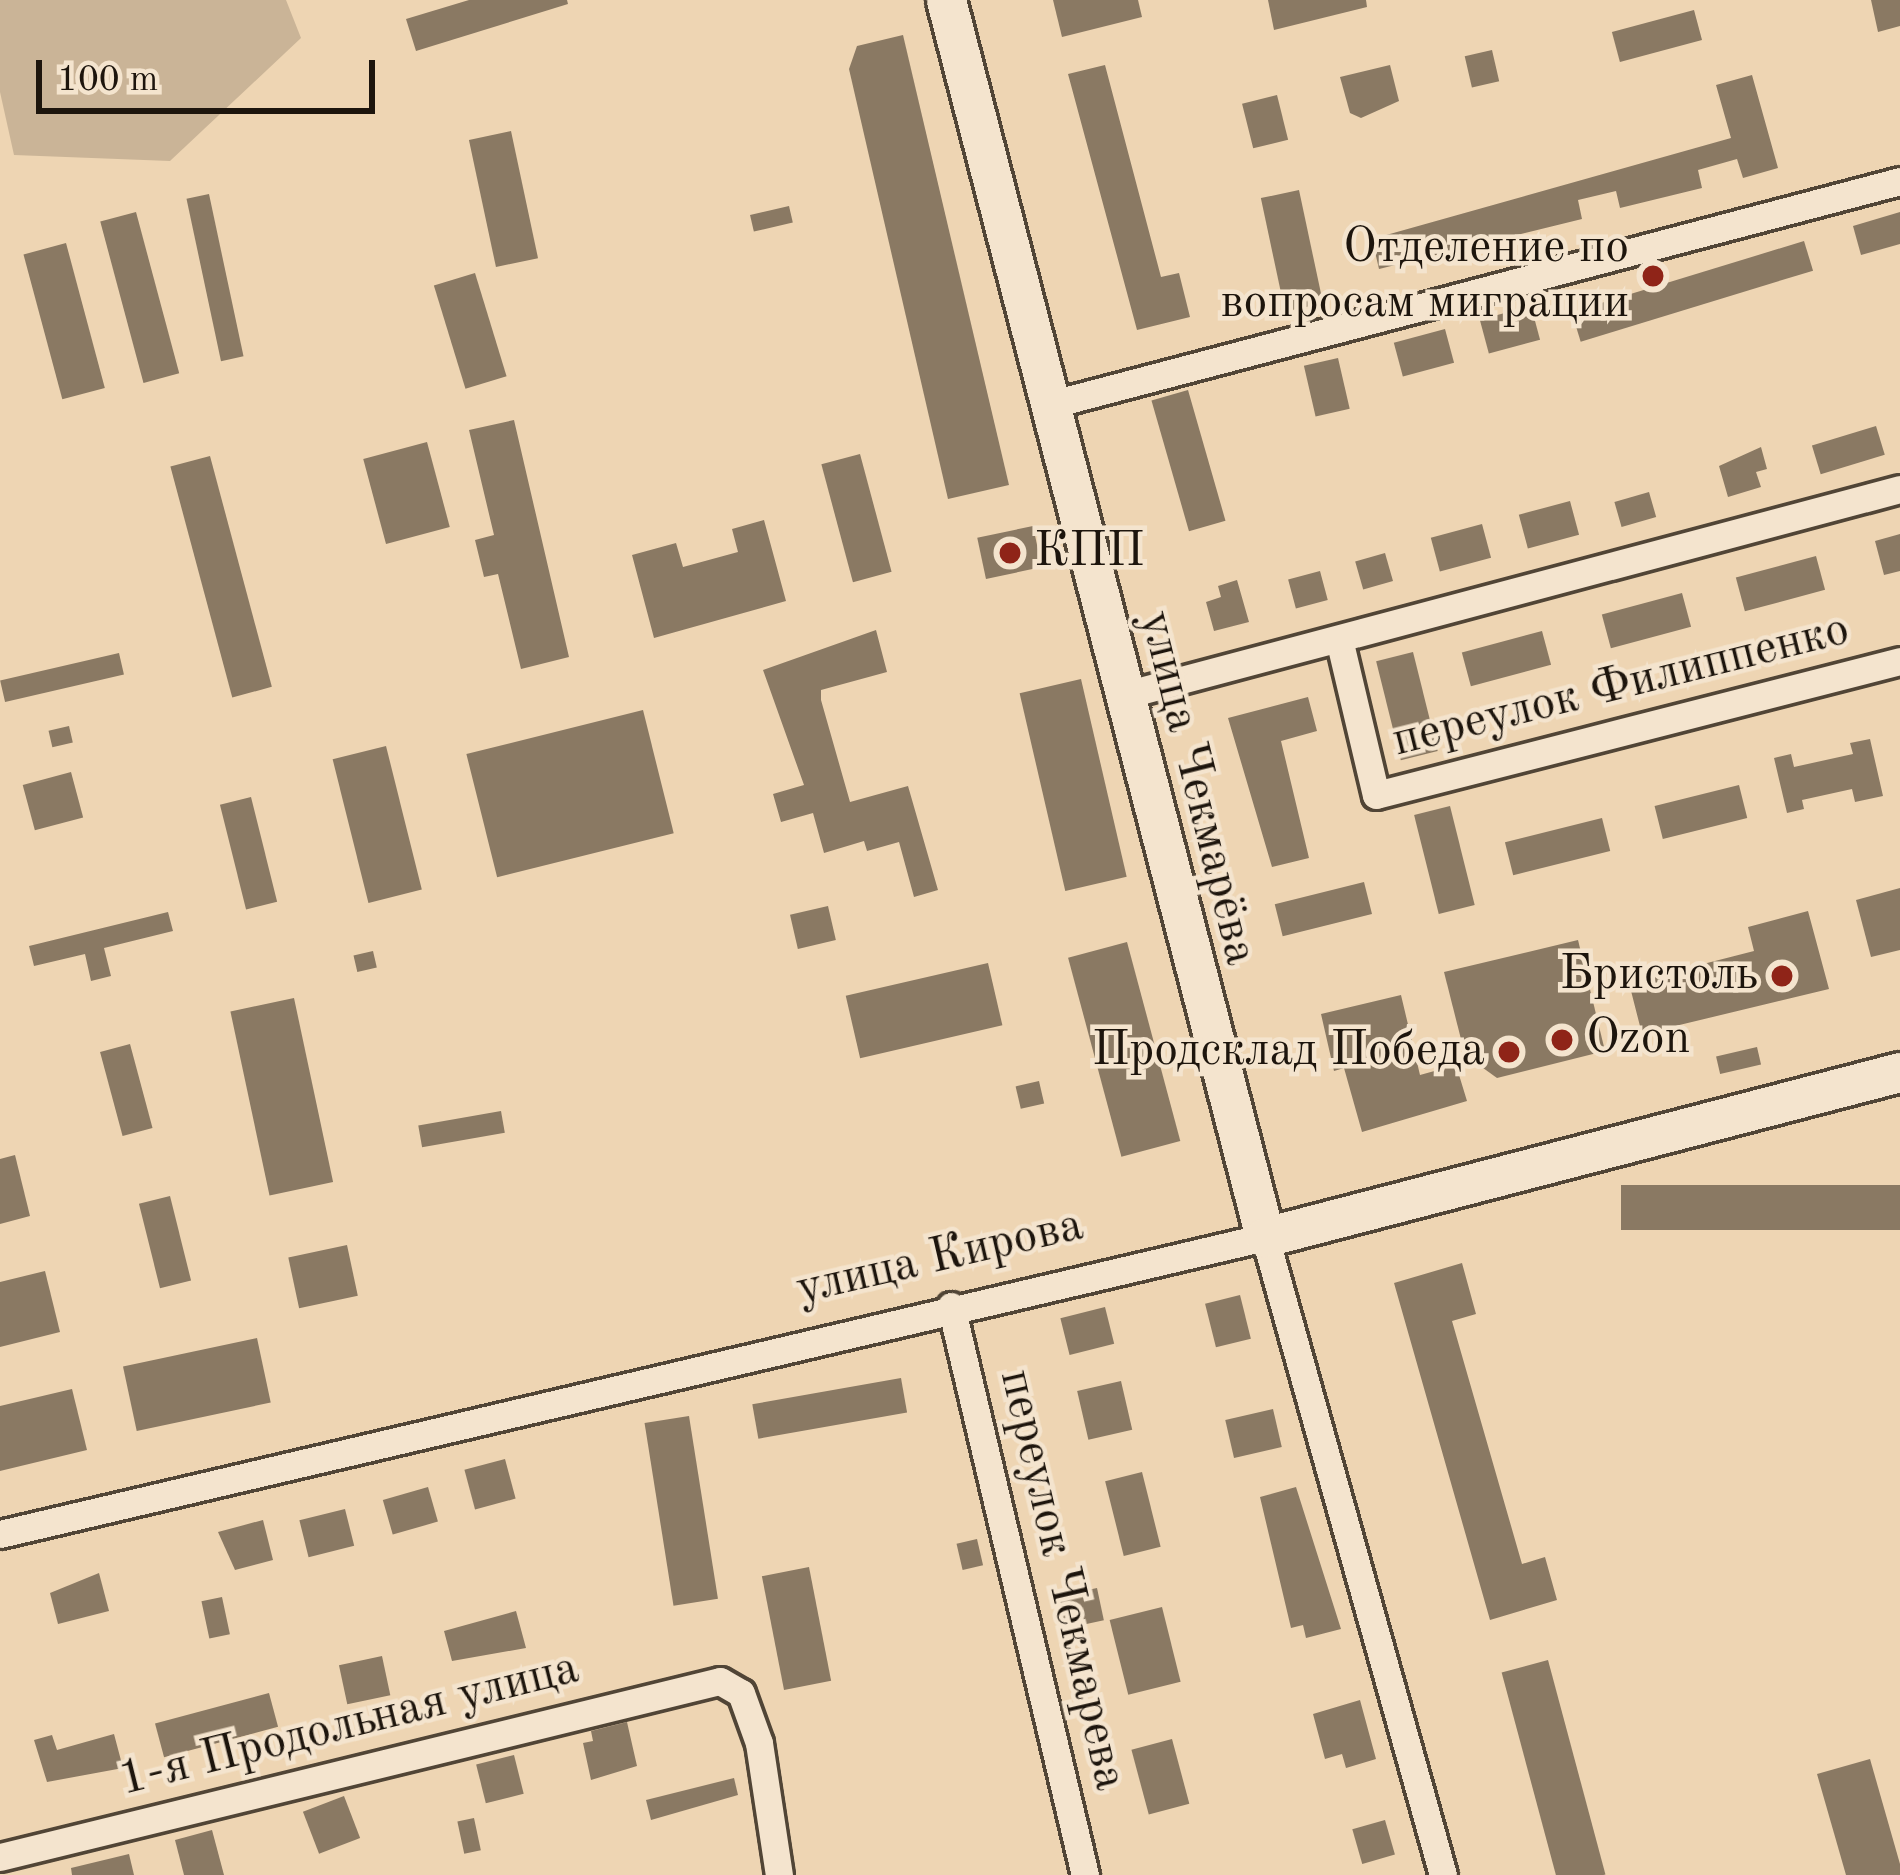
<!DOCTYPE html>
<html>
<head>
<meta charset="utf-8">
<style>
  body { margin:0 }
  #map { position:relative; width:1900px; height:1875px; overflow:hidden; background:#eed5b3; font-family:"Old Standard TT",serif }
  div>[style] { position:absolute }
  .green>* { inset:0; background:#cab497 }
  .building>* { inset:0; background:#8a7963; transform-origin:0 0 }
  .roads { filter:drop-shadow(3px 0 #514536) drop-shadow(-3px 0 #514536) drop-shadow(0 3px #514536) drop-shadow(0 -3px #514536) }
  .street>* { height:27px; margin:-13.5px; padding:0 13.5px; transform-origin:13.5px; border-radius:13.5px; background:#f4e4ce }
  .secondary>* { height:39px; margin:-19.5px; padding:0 19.5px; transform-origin:19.5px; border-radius:19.5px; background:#f4e4ce }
  .dots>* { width:33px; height:33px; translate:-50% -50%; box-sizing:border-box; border:6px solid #f4e4ce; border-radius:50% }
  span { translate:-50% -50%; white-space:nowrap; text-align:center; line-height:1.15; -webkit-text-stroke:9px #f4e4ce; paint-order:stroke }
  .poi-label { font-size:48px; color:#1d150d }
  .right { translate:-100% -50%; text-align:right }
  .left { translate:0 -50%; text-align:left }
  .street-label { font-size:48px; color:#1d150d }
  .scale { position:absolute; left:36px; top:60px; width:339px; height:54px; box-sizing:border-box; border:6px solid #1d150d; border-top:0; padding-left:15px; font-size:36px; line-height:42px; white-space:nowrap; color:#1d150d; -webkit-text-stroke:9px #f4e4ce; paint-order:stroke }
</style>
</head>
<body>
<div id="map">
  <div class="green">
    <i style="clip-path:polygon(0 0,286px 0,301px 38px,170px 161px,14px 155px,0 92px)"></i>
  </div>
  <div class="building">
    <i style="clip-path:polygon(469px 0,567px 0,568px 4px,416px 51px,406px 19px)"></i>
    <i style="clip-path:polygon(1053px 0,1138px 0,1142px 17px,1062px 37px)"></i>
    <i style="clip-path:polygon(1268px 0,1366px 0,1367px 7px,1274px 30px)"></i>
    <i style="clip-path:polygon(1871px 0,1900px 0,1900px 26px,1878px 32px)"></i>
    <i style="left:1694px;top:10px;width:31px;height:85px;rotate:75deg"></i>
    <i style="clip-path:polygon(903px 35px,1009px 485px,948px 499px,849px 69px,857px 46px)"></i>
    <i style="left:1492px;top:50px;width:32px;height:28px;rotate:77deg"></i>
    <i style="clip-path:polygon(1105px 65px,1161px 277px,1179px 273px,1190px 317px,1137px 330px,1068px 74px)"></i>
    <i style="clip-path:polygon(1390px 65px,1399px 101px,1361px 118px,1350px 113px,1340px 77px)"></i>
    <i style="clip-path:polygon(1752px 75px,1778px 168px,1743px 178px,1737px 159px,1698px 170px,1702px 188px,1620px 208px,1616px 191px,1578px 200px,1582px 219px,1379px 269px,1372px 239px,1731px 138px,1716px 85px)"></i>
    <i style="left:1277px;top:95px;width:46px;height:36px;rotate:76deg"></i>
    <i style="left:511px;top:131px;width:130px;height:43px;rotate:78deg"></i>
    <i style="left:1299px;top:190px;width:116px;height:39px;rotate:78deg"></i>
    <i style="left:209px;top:194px;width:166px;height:23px;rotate:78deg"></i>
    <i style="left:789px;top:206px;width:17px;height:40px;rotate:77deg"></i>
    <i style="left:136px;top:212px;width:167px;height:37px;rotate:75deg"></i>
    <i style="clip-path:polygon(1900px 212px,1900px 244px,1861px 255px,1853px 226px)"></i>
    <i style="left:1804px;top:241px;width:31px;height:243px;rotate:73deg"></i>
    <i style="left:66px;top:243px;width:150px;height:44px;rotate:75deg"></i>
    <i style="left:475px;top:273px;width:108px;height:43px;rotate:73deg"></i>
    <i style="left:1531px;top:306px;width:35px;height:53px;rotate:75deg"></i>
    <i style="left:1445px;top:329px;width:35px;height:53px;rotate:75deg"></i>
    <i style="left:1338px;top:358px;width:52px;height:35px;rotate:77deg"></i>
    <i style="left:1188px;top:390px;width:136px;height:38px;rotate:74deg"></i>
    <i style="clip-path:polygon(514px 420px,569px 657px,521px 669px,498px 574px,484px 577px,475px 540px,494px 535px,469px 430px)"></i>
    <i style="left:1876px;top:426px;width:30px;height:67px;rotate:73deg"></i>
    <i style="left:427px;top:442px;width:88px;height:66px;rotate:75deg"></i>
    <i style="clip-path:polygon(1761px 447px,1767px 469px,1756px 472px,1761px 487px,1728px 497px,1719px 466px)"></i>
    <i style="left:860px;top:454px;width:122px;height:40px;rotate:75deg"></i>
    <i style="left:210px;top:456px;width:239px;height:41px;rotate:75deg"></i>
    <i style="left:1649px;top:492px;width:26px;height:36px;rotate:74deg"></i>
    <i style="left:1570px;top:501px;width:35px;height:53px;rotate:75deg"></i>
    <i style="clip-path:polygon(764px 520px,786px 601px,654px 638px,632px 555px,676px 543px,683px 567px,738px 552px,732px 529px)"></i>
    <i style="left:1482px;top:524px;width:35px;height:53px;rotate:75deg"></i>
    <i style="left:1033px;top:526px;width:42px;height:57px;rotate:78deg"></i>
    <i style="clip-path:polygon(1900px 534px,1900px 571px,1884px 575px,1875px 541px)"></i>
    <i style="left:1385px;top:553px;width:29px;height:31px;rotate:74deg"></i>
    <i style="left:1816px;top:556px;width:35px;height:83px;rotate:75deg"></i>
    <i style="left:1320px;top:571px;width:30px;height:33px;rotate:75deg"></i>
    <i style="clip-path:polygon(1237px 580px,1249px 622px,1214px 631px,1206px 602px,1221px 597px,1218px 586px)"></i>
    <i style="left:1682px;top:593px;width:35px;height:83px;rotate:75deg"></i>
    <i style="clip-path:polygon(876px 630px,887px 672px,821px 690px,821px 700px,850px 802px,908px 786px,938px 890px,914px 897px,899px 842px,867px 851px,864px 841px,824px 853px,813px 813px,781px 822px,773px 794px,804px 785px,763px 670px)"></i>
    <i style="left:1542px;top:631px;width:35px;height:83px;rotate:75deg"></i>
    <i style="left:1413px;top:652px;width:102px;height:38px;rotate:76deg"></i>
    <i style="left:119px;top:653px;width:22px;height:122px;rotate:77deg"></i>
    <i style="left:1081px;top:679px;width:203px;height:63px;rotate:77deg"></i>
    <i style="clip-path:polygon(1308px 697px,1317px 731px,1281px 741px,1309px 858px,1272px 867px,1228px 718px)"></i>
    <i style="left:643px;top:710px;width:127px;height:182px;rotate:76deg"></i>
    <i style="left:69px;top:726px;width:17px;height:21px;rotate:77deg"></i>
    <i style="clip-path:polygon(1870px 739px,1883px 796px,1855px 802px,1852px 789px,1802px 800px,1804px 809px,1787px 813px,1774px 758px,1791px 754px,1794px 767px,1853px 754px,1850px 743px)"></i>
    <i style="left:386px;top:746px;width:148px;height:55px;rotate:76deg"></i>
    <i style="left:71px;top:772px;width:47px;height:50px;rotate:75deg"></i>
    <i style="left:1739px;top:785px;width:34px;height:87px;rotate:76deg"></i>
    <i style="left:251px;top:797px;width:108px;height:32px;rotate:76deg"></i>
    <i style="left:1450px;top:806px;width:102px;height:37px;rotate:76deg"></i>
    <i style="left:1602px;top:818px;width:34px;height:100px;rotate:76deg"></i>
    <i style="left:1364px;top:882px;width:33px;height:92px;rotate:76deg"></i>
    <i style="clip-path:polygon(1900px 888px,1900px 950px,1871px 957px,1856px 900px)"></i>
    <i style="left:828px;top:906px;width:35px;height:39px;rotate:77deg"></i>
    <i style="clip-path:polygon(1808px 911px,1829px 989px,1642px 1034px,1629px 983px,1754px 951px,1748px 927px)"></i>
    <i style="clip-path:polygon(168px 912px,173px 931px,104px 948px,111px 976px,91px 981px,85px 954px,34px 966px,29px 946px)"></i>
    <i style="clip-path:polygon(1578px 940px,1605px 1051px,1497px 1078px,1465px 1055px,1444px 972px)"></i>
    <i style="left:1127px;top:942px;width:206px;height:61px;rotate:75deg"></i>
    <i style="left:373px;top:951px;width:17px;height:20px;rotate:77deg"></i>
    <i style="left:988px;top:963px;width:64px;height:146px;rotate:77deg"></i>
    <i style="clip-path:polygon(1401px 995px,1420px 1075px,1456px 1065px,1467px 1101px,1362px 1132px,1344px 1068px,1334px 1071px,1321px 1014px)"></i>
    <i style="left:294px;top:998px;width:188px;height:65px;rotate:78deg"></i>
    <i style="left:130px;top:1044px;width:87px;height:31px;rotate:75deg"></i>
    <i style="left:1757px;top:1047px;width:18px;height:42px;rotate:77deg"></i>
    <i style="left:1039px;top:1081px;width:23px;height:24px;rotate:77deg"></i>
    <i style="left:501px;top:1111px;width:22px;height:84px;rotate:80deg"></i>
    <i style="clip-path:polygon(15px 1155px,30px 1216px,0 1224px,0 1159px)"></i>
    <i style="left:1900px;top:1185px;width:45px;height:279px;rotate:90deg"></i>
    <i style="left:170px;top:1196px;width:87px;height:32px;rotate:76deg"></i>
    <i style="left:347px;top:1245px;width:52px;height:60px;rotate:78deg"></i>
    <i style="clip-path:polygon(1462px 1263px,1476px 1314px,1452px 1321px,1522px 1564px,1545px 1557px,1557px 1600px,1490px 1620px,1394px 1283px)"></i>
    <i style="clip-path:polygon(45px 1271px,60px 1332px,0 1347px,0 1282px)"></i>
    <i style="left:1240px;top:1295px;width:45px;height:36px;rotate:76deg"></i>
    <i style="left:1105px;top:1307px;width:38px;height:46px;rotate:76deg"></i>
    <i style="left:257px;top:1338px;width:66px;height:137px;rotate:78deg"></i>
    <i style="left:901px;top:1378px;width:35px;height:151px;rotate:80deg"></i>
    <i style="left:1121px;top:1381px;width:50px;height:45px;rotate:77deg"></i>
    <i style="clip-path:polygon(72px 1389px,87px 1450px,0 1471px,0 1406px)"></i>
    <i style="left:1273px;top:1409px;width:39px;height:49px;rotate:77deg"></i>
    <i style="left:689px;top:1416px;width:185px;height:45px;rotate:81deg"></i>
    <i style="left:505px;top:1459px;width:41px;height:42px;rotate:75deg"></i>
    <i style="left:1142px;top:1472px;width:77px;height:38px;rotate:76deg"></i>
    <i style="left:428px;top:1487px;width:36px;height:47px;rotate:74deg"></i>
    <i style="clip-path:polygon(1296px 1487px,1341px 1629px,1306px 1638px,1303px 1625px,1291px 1628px,1260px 1497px)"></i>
    <i style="left:345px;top:1509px;width:38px;height:47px;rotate:76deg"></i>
    <i style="clip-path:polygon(263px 1520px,273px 1560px,235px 1570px,218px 1532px)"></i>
    <i style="left:977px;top:1539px;width:27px;height:21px;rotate:77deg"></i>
    <i style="left:809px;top:1567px;width:116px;height:48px;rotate:79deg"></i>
    <i style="clip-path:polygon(99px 1573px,109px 1611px,58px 1624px,50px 1593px)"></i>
    <i style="left:1097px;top:1588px;width:33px;height:44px;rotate:78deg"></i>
    <i style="left:222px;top:1597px;width:38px;height:21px;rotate:78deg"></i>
    <i style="left:1162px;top:1607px;width:77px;height:54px;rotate:76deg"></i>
    <i style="clip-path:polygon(516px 1611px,526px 1648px,452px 1661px,444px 1631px)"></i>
    <i style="left:382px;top:1656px;width:40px;height:44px;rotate:78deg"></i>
    <i style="left:1548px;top:1660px;width:222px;height:48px;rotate:75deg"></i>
    <i style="left:269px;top:1693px;width:35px;height:118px;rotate:75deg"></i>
    <i style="clip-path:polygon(1360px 1700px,1376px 1759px,1346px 1768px,1342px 1754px,1325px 1759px,1313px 1714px)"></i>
    <i style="clip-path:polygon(627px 1722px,637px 1766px,591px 1780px,583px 1743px,593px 1741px,591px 1731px)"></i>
    <i style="clip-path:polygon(114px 1734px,123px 1768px,47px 1782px,34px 1740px,52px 1735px,57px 1750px)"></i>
    <i style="left:1172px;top:1739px;width:67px;height:42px;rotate:75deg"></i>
    <i style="left:514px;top:1755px;width:40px;height:39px;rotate:76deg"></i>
    <i style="clip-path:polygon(1870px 1759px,1900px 1864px,1900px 1875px,1846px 1875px,1817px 1774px)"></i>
    <i style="clip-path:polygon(734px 1778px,738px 1795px,651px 1820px,646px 1800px)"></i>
    <i style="left:344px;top:1796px;width:45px;height:44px;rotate:69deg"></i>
    <i style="left:474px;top:1818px;width:33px;height:17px;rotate:78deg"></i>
    <i style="left:1385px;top:1820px;width:36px;height:34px;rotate:74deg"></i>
    <i style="clip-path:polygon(212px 1830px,224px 1875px,184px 1875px,175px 1840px)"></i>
    <i style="clip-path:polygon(129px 1854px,134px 1875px,72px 1875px,71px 1868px)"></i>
  </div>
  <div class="roads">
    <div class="street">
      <i style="left:1045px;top:406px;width:884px;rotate:-14.74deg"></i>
      <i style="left:1340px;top:643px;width:156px;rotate:76.7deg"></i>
      <i style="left:1376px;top:795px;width:541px;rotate:-14.34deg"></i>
      <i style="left:1121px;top:696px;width:806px;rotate:-14.88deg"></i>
      <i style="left:951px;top:1306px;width:585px;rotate:76.75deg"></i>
      <i style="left:0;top:1534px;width:1299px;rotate:-13.21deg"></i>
      <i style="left:1265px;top:1237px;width:662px;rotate:74.41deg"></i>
      <i style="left:0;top:1857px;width:741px;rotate:-13.74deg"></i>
      <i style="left:720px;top:1681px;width:24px;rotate:30deg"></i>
      <i style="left:741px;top:1693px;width:53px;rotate:70.2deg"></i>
      <i style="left:759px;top:1743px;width:134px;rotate:81.4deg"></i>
    </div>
    <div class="secondary">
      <i style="left:946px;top:0;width:1277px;rotate:75.54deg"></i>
      <i style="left:1265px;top:1237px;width:656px;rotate:-14.57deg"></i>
    </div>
  </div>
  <div class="dots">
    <i style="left:1653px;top:276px;background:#8f2418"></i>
    <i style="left:1010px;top:553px;background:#8f2418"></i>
    <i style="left:1782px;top:976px;background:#8f2418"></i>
    <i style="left:1562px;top:1040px;background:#8f2418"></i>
    <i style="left:1509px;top:1052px;background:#8f2418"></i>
  </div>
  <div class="poi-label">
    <span class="right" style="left:1629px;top:276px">Отделение по<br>вопросам миграции</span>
    <span class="left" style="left:1034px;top:553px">КПП</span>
    <span class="right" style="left:1758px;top:976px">Бристоль</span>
    <span class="left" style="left:1586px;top:1040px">Ozon</span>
    <span class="right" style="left:1485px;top:1052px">Продсклад Победа</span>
  </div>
  <div class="street-label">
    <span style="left:1621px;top:686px;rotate:-14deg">переулок Филиппенко</span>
    <span style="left:1197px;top:788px;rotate:76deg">улица Чекмарёва</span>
    <span style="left:940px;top:1258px;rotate:-13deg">улица Кирова</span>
    <span style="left:1062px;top:1580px;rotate:77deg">переулок Чекмарева</span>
    <span style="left:349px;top:1725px;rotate:-14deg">1-я Продольная улица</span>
  </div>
  <div class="scale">100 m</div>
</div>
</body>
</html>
